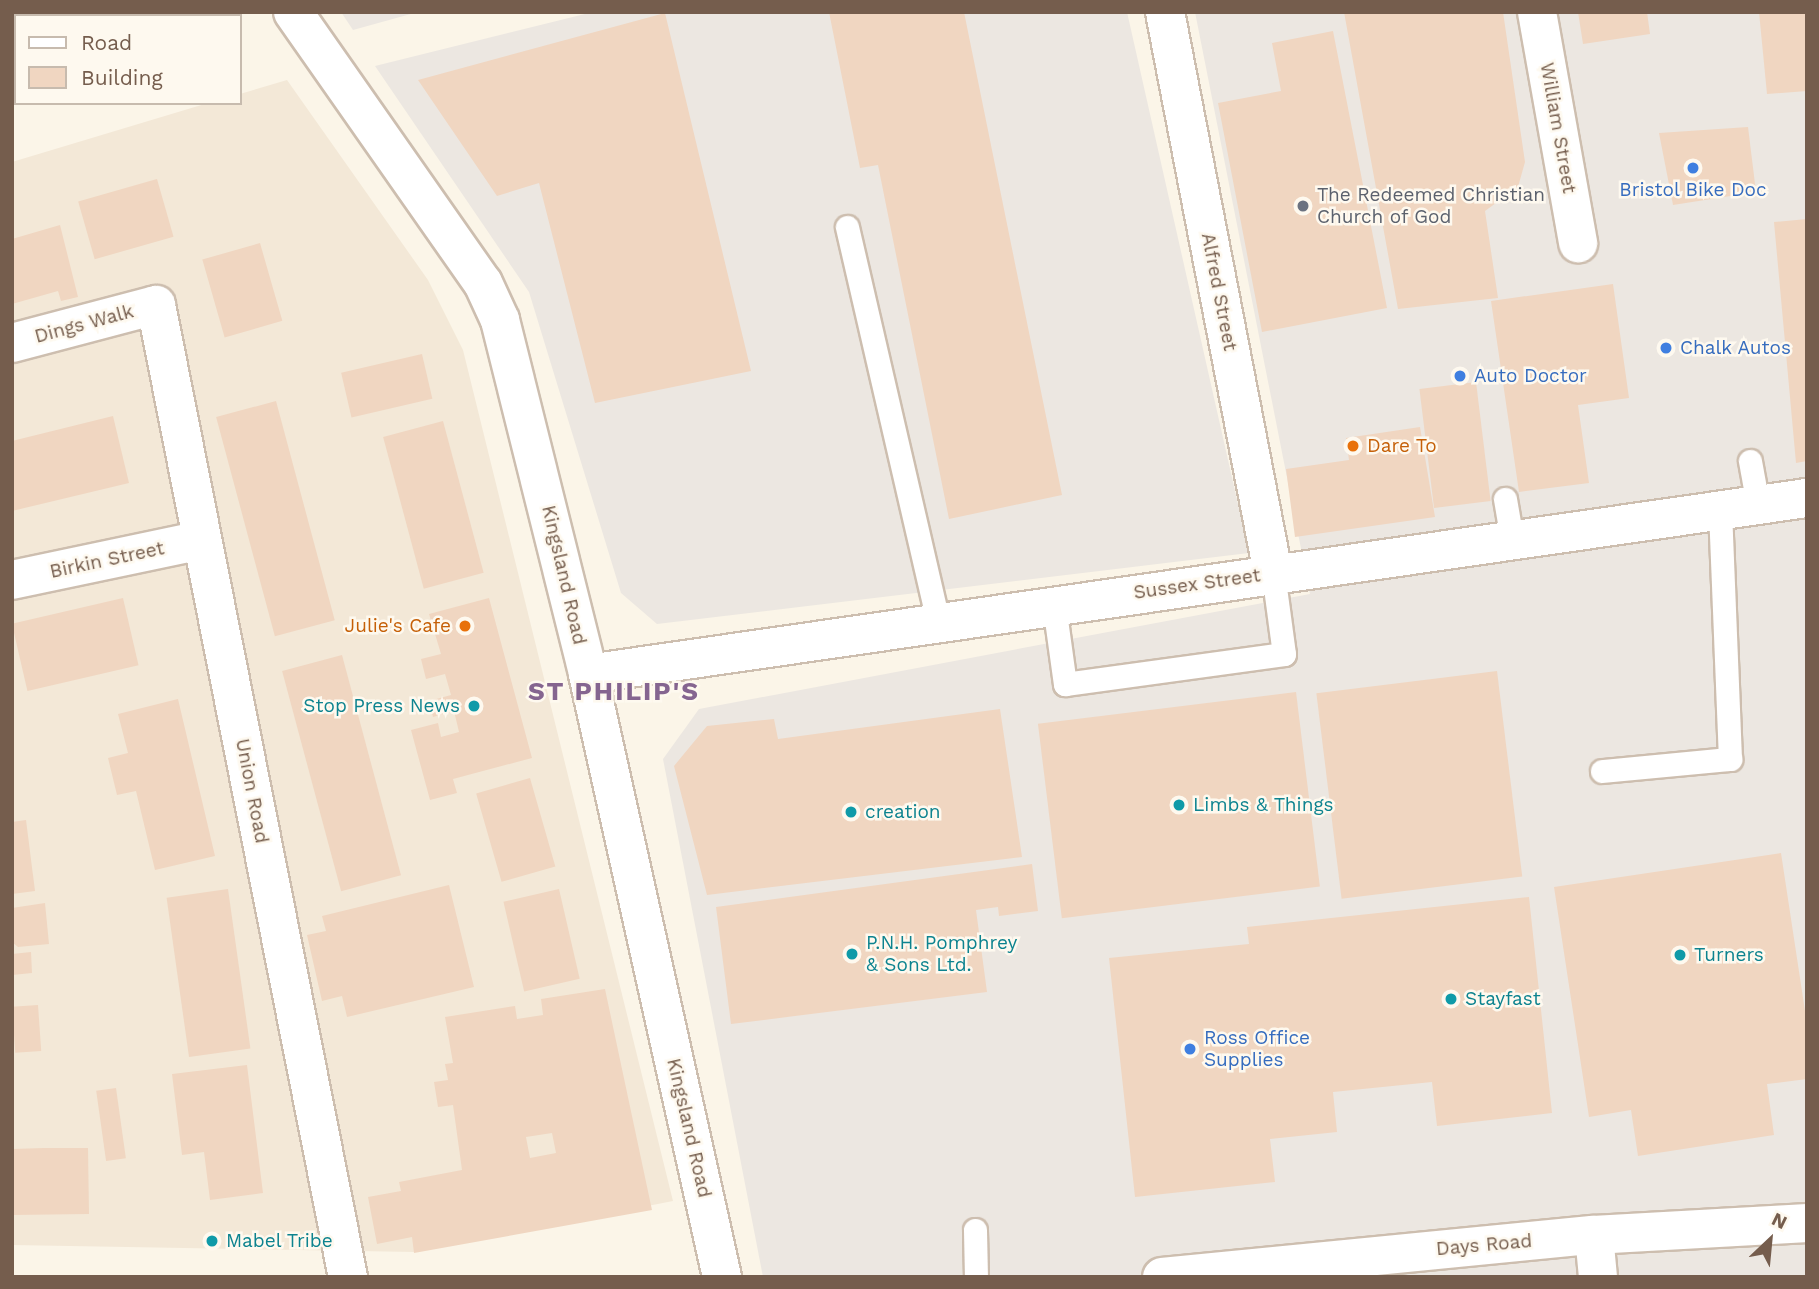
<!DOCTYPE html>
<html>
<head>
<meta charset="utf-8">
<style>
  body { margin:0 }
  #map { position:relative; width:1819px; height:1289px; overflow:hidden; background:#fbf5e8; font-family:"Work Sans",sans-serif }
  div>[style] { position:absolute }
  .residential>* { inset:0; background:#f3e8d7 }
  .industrial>* { inset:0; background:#ece7e1 }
  .building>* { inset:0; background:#f0d6c1; transform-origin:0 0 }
  .roads { filter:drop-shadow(2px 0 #cdbeaf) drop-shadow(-2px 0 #cdbeaf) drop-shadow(0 2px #cdbeaf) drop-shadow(0 -2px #cdbeaf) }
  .service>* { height:23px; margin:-11.5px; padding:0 11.5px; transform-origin:11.5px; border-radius:11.5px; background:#fff }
  .minor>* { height:38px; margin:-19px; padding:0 19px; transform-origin:19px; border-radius:19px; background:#fff }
  .dots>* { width:19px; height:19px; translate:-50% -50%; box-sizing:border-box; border:4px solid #fef9ef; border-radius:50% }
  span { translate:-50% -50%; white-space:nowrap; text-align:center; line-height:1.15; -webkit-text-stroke:5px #fef9ef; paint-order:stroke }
  .street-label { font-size:19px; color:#755d4d }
  .shop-label { font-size:19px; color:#366cbe }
  .left { translate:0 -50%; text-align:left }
  .worship-label { font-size:19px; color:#5b616d }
  .food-label { font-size:19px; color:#c56008 }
  .right { translate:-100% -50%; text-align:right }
  .culture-label { font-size:19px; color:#0d838f }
  .district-label { font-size:26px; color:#856590; font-weight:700; letter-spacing:2px }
  .frame { position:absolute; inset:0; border:14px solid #755d4d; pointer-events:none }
  .legend { position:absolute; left:14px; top:14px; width:228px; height:91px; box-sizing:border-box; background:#fef9ef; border:2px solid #c7bbae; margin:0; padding:9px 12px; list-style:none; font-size:21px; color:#755d4d }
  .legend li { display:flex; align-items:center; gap:14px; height:35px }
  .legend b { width:35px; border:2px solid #c7bbae }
  .north { position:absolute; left:1735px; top:1205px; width:70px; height:70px; -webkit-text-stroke:5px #fef9ef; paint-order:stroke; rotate:26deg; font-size:19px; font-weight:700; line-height:28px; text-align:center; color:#755d4d }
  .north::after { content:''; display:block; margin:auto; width:24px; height:32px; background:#755d4d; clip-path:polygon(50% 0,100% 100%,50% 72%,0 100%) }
</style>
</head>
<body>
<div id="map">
  <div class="residential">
    <i style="clip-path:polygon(287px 80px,428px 280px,463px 350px,673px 1201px,415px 1252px,12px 1245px,12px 162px,208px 103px,240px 103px,240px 94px)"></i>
  </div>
  <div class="industrial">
    <i style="clip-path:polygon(341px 12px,418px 12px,353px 30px)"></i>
    <i style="clip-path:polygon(593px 12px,1127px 12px,1249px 553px,657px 624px,621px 593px,529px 292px,375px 66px)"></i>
    <i style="clip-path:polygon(1195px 12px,1807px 12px,1807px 1277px,763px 1277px,663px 759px,699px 709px,1310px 594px)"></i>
  </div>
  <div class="building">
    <i style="clip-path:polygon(829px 12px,964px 12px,1062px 495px,949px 519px,878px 165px,860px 168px)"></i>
    <i style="clip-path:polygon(1344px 12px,1503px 12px,1525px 162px,1518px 187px,1485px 211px,1498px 298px,1398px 309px)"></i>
    <i style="clip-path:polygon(1578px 12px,1647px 12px,1650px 34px,1583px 44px)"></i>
    <i style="clip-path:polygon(1759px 12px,1807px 12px,1807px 91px,1767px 94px)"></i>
    <i style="clip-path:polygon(665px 13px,751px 371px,595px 403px,539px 183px,497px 196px,418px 80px)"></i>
    <i style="clip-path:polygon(1333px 31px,1387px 308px,1262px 332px,1218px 103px,1281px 91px,1272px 43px)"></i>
    <i style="clip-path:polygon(1748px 127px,1756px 192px,1673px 205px,1659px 133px)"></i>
    <i style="left:157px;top:179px;width:60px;height:82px;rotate:74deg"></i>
    <i style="clip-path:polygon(1807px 219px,1807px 461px,1796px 463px,1774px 222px)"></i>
    <i style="clip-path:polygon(60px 225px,78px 297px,61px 301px,58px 291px,12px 304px,12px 239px)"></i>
    <i style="left:260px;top:243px;width:81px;height:60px;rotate:74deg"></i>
    <i style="clip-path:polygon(1613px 284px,1629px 398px,1578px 405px,1589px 483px,1519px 492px,1491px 301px)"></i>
    <i style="left:422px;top:354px;width:46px;height:83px;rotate:77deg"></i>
    <i style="left:1476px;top:382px;width:120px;height:57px;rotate:83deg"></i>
    <i style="left:276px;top:401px;width:227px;height:62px;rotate:75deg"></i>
    <i style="clip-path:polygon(113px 416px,129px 483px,12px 511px,12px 441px)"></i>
    <i style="left:443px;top:421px;width:157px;height:62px;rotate:75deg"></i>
    <i style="clip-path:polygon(1420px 427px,1435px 517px,1295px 537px,1286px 469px,1349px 460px,1346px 438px)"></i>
    <i style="left:123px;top:598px;width:69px;height:114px;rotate:77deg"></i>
    <i style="clip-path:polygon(489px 598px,532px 758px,453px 779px,457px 793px,430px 800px,411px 730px,438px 723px,441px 737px,459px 732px,454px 711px,433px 717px,429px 701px,451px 695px,445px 674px,426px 679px,421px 659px,441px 654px,429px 614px)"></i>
    <i style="left:342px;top:655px;width:228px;height:62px;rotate:75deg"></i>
    <i style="left:1497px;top:671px;width:207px;height:182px;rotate:83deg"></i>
    <i style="left:1296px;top:692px;width:196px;height:260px;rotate:83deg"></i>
    <i style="clip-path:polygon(178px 699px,215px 856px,155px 870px,136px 791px,117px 795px,108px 758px,128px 753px,118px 714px)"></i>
    <i style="clip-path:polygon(1000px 709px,1022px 857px,707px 895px,674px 766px,707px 726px,774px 719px,778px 739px)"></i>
    <i style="left:530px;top:778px;width:92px;height:56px;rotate:74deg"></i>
    <i style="clip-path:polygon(26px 820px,35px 891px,12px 894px,12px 822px)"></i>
    <i style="clip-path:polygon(1781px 853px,1807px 1024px,1807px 1079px,1767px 1084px,1774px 1135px,1638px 1156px,1631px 1110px,1589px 1117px,1554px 887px)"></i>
    <i style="clip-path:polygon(1032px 864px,1038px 911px,999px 916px,998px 907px,976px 910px,987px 992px,731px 1024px,716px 907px)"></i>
    <i style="clip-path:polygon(449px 885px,474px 987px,347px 1017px,342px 996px,322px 1001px,307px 935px,326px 931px,322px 916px)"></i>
    <i style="left:228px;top:889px;width:161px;height:62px;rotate:82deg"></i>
    <i style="left:559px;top:889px;width:92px;height:57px;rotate:77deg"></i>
    <i style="clip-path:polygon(1529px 897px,1552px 1113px,1437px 1126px,1432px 1082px,1333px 1092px,1337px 1132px,1270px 1139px,1275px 1182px,1135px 1197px,1109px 958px,1249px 944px,1247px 927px)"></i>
    <i style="clip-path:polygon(45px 903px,49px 944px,18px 947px,12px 942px,12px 908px)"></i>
    <i style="clip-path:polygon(31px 952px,32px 973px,12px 975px,12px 954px)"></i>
    <i style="clip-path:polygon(evenodd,605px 989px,652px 1210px,414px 1253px,412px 1237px,377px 1244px,368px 1197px,401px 1191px,399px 1182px,462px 1170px,453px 1105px,438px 1107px,434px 1082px,448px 1080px,445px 1064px,453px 1063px,445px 1017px,515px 1006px,517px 1019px,543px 1015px,541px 999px,605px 989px,552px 1133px,556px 1153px,530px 1158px,526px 1137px,552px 1133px)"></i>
    <i style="left:38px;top:1005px;width:46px;height:26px;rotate:86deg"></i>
    <i style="clip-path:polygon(247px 1065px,263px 1193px,210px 1200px,204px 1152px,182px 1155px,172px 1074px)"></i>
    <i style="left:116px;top:1088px;width:71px;height:20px;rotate:82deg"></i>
    <i style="clip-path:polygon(44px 1148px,88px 1148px,89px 1214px,12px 1215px,12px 1149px)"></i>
  </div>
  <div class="roads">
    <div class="service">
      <i style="left:847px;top:227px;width:405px;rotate:77deg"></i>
      <i style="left:1750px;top:461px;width:45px;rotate:79.7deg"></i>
      <i style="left:1505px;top:499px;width:42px;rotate:80.3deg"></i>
      <i style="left:1054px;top:605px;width:80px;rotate:82.1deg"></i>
      <i style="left:1065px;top:684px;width:221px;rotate:-7.8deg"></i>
      <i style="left:1284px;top:654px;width:82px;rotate:-97.7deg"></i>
      <i style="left:1602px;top:771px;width:129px;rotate:-5.4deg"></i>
      <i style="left:1730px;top:759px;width:249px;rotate:-92.3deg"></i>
      <i style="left:975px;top:1230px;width:47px;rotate:88.8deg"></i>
    </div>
    <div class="minor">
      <i style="left:293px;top:12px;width:331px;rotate:55deg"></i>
      <i style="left:483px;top:283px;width:41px;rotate:65.3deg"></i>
      <i style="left:500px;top:320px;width:365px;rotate:76deg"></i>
      <i style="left:588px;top:674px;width:618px;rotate:77.47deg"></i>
      <i style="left:1165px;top:12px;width:571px;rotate:79.1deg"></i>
      <i style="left:1537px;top:12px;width:235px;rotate:79.9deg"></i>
      <i style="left:12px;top:343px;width:149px;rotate:-14.8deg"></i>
      <i style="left:156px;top:305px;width:991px;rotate:78.83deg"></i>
      <i style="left:12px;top:580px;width:194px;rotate:-11.9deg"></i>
      <i style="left:588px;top:674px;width:1232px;rotate:-8.22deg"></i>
      <i style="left:1594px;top:1235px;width:42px;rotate:84.6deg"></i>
      <i style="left:1162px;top:1277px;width:434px;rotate:-5.6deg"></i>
      <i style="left:1594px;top:1235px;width:213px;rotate:-3.2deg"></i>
    </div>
  </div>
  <div class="dots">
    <i style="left:1693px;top:168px;background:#3f7fe0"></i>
    <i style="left:1303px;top:206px;background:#6b7280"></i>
    <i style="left:1666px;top:348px;background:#3f7fe0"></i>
    <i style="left:1460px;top:376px;background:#3f7fe0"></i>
    <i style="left:1353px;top:446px;background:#e8710a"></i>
    <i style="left:465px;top:626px;background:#e8710a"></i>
    <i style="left:474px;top:706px;background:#0f9aa8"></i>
    <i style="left:1179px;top:805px;background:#0f9aa8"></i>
    <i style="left:851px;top:812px;background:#0f9aa8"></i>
    <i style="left:852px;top:954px;background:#0f9aa8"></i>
    <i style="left:1680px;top:955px;background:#0f9aa8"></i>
    <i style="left:1451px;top:999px;background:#0f9aa8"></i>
    <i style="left:1190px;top:1049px;background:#3f7fe0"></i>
    <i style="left:212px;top:1241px;background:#0f9aa8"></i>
  </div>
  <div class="street-label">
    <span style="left:1558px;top:128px;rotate:80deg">William Street</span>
    <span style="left:1219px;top:292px;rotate:79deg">Alfred Street</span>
    <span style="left:84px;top:324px;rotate:-15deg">Dings Walk</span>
    <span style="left:107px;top:560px;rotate:-12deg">Birkin Street</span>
    <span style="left:564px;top:575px;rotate:77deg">Kingsland Road</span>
    <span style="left:1197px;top:584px;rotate:-8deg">Sussex Street</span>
    <span style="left:252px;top:791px;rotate:79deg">Union Road</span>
    <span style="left:689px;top:1128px;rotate:77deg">Kingsland Road</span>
    <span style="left:1484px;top:1245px;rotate:-5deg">Days Road</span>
  </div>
  <div class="shop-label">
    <span style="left:1693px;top:190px">Bristol Bike Doc</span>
    <span class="left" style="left:1680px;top:348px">Chalk Autos</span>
    <span class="left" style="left:1474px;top:376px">Auto Doctor</span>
    <span class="left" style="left:1204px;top:1049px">Ross Office<br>Supplies</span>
  </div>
  <div class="worship-label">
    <span class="left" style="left:1317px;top:206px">The Redeemed Christian<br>Church of God</span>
  </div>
  <div class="food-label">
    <span class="left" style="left:1367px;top:446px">Dare To</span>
    <span class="right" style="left:451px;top:626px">Julie's Cafe</span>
  </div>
  <div class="culture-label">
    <span class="right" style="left:460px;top:706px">Stop Press News</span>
    <span class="left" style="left:1193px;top:805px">Limbs &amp; Things</span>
    <span class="left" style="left:865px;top:812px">creation</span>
    <span class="left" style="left:866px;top:954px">P.N.H. Pomphrey<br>&amp; Sons Ltd.</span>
    <span class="left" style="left:1694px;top:955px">Turners</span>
    <span class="left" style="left:1465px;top:999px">Stayfast</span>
    <span class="left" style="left:226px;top:1241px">Mabel Tribe</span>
  </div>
  <div class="district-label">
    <span style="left:614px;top:692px">ST PHILIP'S</span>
  </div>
  <div class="frame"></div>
  <ul class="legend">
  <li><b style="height:9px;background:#fff"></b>Road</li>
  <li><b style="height:19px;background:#f0d6c1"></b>Building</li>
  </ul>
  <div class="north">N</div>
</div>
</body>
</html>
